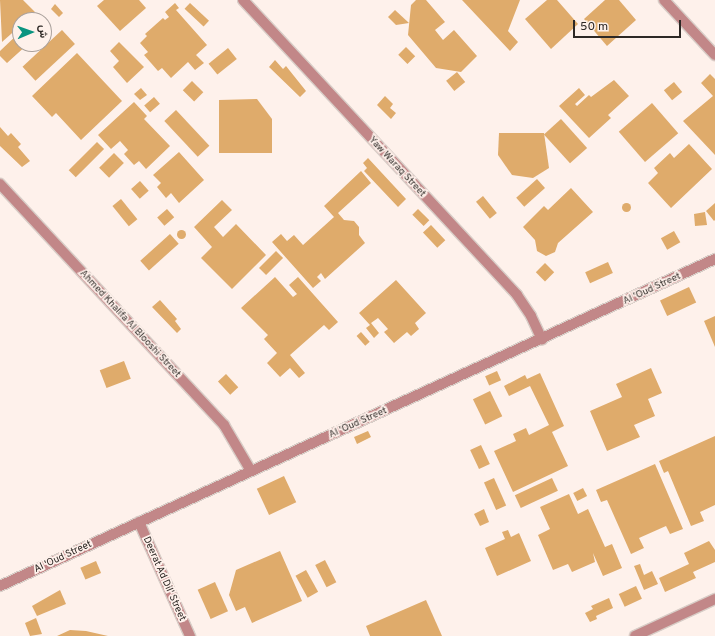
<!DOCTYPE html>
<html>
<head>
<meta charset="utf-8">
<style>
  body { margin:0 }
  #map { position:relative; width:715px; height:636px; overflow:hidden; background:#fef1eb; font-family:Overpass,Vazirmatn,sans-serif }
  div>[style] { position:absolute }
  .building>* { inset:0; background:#dfab6b; transform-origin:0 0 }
  .round { border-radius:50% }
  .roads { filter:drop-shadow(1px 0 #d8cdc7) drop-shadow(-1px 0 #d8cdc7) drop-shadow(0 1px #d8cdc7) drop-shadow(0 -1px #d8cdc7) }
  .street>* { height:10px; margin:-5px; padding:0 5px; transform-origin:5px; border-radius:5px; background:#c28788 }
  span { translate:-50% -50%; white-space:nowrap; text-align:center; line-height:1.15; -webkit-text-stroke:3.5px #fef1eb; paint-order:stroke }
  .street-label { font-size:10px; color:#2d2825 }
  .north { position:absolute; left:12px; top:12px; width:40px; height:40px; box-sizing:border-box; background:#fef1eb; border:1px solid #aaa19c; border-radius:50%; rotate:88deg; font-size:11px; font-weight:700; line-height:16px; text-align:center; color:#2d2825 }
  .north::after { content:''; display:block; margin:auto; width:14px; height:18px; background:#0a9480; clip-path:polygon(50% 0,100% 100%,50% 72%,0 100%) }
  .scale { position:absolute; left:573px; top:20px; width:108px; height:18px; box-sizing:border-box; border:2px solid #2d2825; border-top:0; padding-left:5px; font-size:12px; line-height:14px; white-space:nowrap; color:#2d2825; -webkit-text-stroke:3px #fef1eb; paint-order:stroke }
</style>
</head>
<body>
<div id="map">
  <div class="building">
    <i style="clip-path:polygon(0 0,23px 0,35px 12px,26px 20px,20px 20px,20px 26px,2px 42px)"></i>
    <i style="clip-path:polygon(104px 0,139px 0,146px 8px,120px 31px,97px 6px)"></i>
    <i style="clip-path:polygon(416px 0,426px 0,445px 22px,435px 30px,443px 40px,454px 30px,477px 56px,461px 72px,436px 68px,408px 35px,411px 5px)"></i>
    <i style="clip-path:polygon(462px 0,520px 0,508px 31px,518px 42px,510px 51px)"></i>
    <i style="clip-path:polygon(547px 0,557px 0,578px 24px,551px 49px,525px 19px)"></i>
    <i style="clip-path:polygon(605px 0,619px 0,636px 20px,607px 46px,584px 19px)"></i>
    <i style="clip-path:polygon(175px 3px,179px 8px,176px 10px,207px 45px,196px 55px,204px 63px,195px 70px,188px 62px,171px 78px,162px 68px,158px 71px,144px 55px,148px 52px,140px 43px,147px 36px,145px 34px,163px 18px,165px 20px,169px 17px,165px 12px)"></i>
    <i style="left:190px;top:3px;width:26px;height:8px;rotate:43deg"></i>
    <i style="clip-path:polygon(55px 4px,63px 13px,59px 17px,51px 9px)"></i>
    <i style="clip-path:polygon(395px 10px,409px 23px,396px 25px,388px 17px)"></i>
    <i style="left:62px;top:30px;width:19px;height:54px;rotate:47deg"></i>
    <i style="clip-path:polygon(20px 32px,20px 44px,28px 44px,7px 63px,0 56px,0 51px)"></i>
    <i style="clip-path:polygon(119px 42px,144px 67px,127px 83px,113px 67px,119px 61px,110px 51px)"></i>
    <i style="left:406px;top:47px;width:13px;height:11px;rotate:45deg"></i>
    <i style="left:228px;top:48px;width:14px;height:25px;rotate:51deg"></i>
    <i style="clip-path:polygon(77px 53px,122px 101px,81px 140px,56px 113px,52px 117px,32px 96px)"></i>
    <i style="clip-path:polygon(275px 60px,283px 69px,286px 66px,306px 91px,300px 97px,269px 67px)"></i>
    <i style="left:457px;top:72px;width:13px;height:14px;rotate:51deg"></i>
    <i style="clip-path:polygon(710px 74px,715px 79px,715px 155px,683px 121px,713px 96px,701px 83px)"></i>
    <i style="clip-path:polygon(614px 80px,629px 96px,608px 115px,611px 118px,589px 138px,559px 106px,579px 88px,585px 95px,575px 104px,577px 106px,589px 95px,591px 97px)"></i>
    <i style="left:192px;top:81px;width:16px;height:13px;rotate:45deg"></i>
    <i style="left:674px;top:82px;width:13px;height:13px;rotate:51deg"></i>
    <i style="clip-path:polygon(141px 88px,147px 95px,140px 100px,134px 94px)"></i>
    <i style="clip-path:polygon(385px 96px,393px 104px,390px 108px,396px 113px,391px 119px,377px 105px)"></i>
    <i style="left:154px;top:97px;width:9px;height:13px;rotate:49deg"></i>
    <i style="clip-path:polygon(257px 99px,272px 119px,272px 153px,219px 153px,219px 100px)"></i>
    <i style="clip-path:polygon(134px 102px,147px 116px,144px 119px,170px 146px,146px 169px,139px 161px,134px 165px,124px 154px,128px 150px,120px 141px,111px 149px,98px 135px)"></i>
    <i style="left:652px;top:103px;width:40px;height:44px;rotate:49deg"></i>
    <i style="left:176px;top:110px;width:49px;height:16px;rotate:47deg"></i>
    <i style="left:561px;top:119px;width:39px;height:23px;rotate:48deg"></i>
    <i style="clip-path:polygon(0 127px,8px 136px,11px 133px,21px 144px,18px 147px,30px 161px,22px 167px,0 146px)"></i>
    <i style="clip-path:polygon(499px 133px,544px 133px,549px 168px,533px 178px,512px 175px,498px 155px)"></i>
    <i style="left:97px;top:142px;width:10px;height:40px;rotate:45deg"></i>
    <i style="clip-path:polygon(689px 144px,712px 169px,671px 208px,648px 183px,658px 173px,654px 168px,670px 153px,674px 158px)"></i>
    <i style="clip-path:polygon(179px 152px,204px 180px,179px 203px,171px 193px,166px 198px,157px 187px,161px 183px,153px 175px)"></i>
    <i style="left:114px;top:153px;width:14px;height:21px;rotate:45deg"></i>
    <i style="clip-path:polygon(368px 158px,406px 199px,398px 207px,364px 171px,367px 168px,363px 163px)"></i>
    <i style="clip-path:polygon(361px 171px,371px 183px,338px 213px,344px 220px,354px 221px,359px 227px,359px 235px,365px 243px,325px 279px,321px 273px,317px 277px,321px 281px,313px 288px,272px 242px,281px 234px,287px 241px,294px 235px,303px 245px,334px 217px,324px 206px)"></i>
    <i style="left:537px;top:179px;width:12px;height:28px;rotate:48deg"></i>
    <i style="left:140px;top:181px;width:13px;height:12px;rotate:48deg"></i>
    <i style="clip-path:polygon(571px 188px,593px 212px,558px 243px,555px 252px,546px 256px,537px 251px,535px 240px,523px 227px,544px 206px,548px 210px)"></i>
    <i style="left:483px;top:196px;width:22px;height:9px;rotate:51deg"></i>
    <i style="left:121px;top:199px;width:26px;height:11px;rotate:51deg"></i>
    <i style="clip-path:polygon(222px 200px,232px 210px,214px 227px,223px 237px,236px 224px,266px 255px,232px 289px,201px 258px,212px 247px,194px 227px)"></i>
    <i class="round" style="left:621.5px;top:202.5px;width:9px;height:9px"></i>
    <i style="clip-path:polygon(715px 203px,715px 220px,714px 221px,706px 211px)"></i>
    <i style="left:167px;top:209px;width:11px;height:13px;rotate:49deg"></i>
    <i style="left:418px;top:209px;width:16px;height:8px;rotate:45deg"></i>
    <i style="clip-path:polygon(705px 212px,707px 225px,695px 226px,694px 214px)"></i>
    <i style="left:431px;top:225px;width:21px;height:11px;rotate:47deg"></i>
    <i class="round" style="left:176.5px;top:229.5px;width:9px;height:9px"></i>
    <i style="left:674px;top:231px;width:13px;height:15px;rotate:61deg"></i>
    <i style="left:170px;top:234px;width:13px;height:40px;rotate:48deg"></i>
    <i style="left:276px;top:251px;width:10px;height:24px;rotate:45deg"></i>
    <i style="left:608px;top:262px;width:12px;height:25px;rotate:66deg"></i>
    <i style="left:545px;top:263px;width:13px;height:13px;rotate:45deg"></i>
    <i style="clip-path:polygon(275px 277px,293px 297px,297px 294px,289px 285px,298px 277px,338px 322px,329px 330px,324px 325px,290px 355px,305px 373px,299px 378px,290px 368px,280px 377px,267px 363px,277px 353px,264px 339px,268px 335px,241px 308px)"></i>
    <i style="clip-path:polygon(396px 280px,426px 313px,415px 323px,419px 329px,411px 336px,407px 332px,394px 343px,384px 332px,388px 329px,378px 318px,371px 323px,379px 333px,374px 338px,366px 328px,370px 325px,359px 313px)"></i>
    <i style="left:689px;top:287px;width:17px;height:32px;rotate:65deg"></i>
    <i style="clip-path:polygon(160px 300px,177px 319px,175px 321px,181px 329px,177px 333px,152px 307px)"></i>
    <i style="clip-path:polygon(715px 316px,715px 347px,704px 321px)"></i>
    <i style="left:361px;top:332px;width:13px;height:6px;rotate:48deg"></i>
    <i style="left:124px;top:361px;width:19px;height:26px;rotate:69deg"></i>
    <i style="clip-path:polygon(651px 368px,662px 393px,648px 399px,655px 416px,634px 425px,640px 437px,607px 451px,590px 411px,622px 397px,616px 384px)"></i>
    <i style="left:497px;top:371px;width:10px;height:13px;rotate:66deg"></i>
    <i style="clip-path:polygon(540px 373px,564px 426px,552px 432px,568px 466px,513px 492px,494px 451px,516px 441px,513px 434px,526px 428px,529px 435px,549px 425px,530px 386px,509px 396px,504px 386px,525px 375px,527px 379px)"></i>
    <i style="left:226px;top:374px;width:18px;height:11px;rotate:47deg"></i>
    <i style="left:490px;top:391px;width:28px;height:19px;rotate:64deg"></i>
    <i style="clip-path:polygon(368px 431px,371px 437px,357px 444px,354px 437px)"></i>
    <i style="clip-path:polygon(715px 436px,715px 505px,700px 512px,704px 521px,691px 526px,668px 471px,664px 473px,659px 461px)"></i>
    <i style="left:481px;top:445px;width:21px;height:12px;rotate:65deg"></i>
    <i style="clip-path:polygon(655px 464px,683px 529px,670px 534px,666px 526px,639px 538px,644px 548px,631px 554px,607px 500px,601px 502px,596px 490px)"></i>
    <i style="left:284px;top:476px;width:29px;height:30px;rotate:65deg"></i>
    <i style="left:494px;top:478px;width:30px;height:11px;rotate:66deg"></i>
    <i style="left:552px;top:478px;width:14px;height:41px;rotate:65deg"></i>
    <i style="left:583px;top:488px;width:9px;height:11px;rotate:63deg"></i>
    <i style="clip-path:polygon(569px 494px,578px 514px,588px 509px,605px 547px,612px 544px,622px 568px,603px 576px,593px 553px,595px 562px,572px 572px,568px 564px,553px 570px,538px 535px,550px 529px,540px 507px)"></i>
    <i style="clip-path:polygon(484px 509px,489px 522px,480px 526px,474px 514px)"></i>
    <i style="clip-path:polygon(508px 530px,511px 537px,519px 533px,531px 561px,497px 576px,485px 548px,505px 539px,502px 532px)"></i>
    <i style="clip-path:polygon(709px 541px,715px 550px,715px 562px,693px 572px,696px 578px,665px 592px,659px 578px,689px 564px,684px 553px)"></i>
    <i style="clip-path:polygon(280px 551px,302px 601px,252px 623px,245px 607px,236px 611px,229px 595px,236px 570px)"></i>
    <i style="left:325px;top:560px;width:25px;height:11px;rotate:63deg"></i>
    <i style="left:96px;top:561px;width:13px;height:17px;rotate:67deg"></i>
    <i style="clip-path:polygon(640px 564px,644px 575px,652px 571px,658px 584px,644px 590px,634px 566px)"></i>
    <i style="left:306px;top:570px;width:25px;height:12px;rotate:61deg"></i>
    <i style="left:215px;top:582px;width:32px;height:19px;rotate:66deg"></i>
    <i style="left:636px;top:586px;width:14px;height:19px;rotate:65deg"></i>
    <i style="clip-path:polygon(60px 590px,66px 604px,37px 616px,32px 606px)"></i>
    <i style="clip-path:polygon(609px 598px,613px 608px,596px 616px,597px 619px,590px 622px,585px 613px,593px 609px,591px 606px)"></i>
    <i style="clip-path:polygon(426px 600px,442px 636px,370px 636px,366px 626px)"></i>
    <i style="clip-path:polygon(36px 618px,42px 634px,30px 636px,25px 623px)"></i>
    <i style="clip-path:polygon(70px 630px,86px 631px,108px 636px,57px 636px)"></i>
  </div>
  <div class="roads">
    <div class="street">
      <i style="left:243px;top:0;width:403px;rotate:47.1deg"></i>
      <i style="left:517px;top:295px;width:25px;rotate:56deg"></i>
      <i style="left:531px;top:316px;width:26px;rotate:65deg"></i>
      <i style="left:664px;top:0;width:75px;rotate:47.2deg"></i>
      <i style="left:0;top:184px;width:329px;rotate:47.1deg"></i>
      <i style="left:224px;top:425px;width:53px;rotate:59.6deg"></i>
      <i style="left:139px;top:522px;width:125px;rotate:65.9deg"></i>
      <i style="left:0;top:586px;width:786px;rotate:-24.58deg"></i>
      <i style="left:635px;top:636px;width:88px;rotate:-24.8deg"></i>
    </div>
  </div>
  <div class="street-label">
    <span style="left:397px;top:167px;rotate:47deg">Yaw Waraq Street</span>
    <span style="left:652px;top:289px;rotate:-25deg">Al 'Oud Street</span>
    <span style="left:130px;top:324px;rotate:47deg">Ahmed Khalifa Al Blooshi Street</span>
    <span style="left:358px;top:423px;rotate:-24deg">Al 'Oud Street</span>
    <span style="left:63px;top:557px;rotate:-25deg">Al 'Oud Street</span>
    <span style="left:164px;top:579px;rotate:66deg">Deerat Ad Dil' Street</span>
  </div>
  <div class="north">ش</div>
  <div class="scale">50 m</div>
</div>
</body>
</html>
